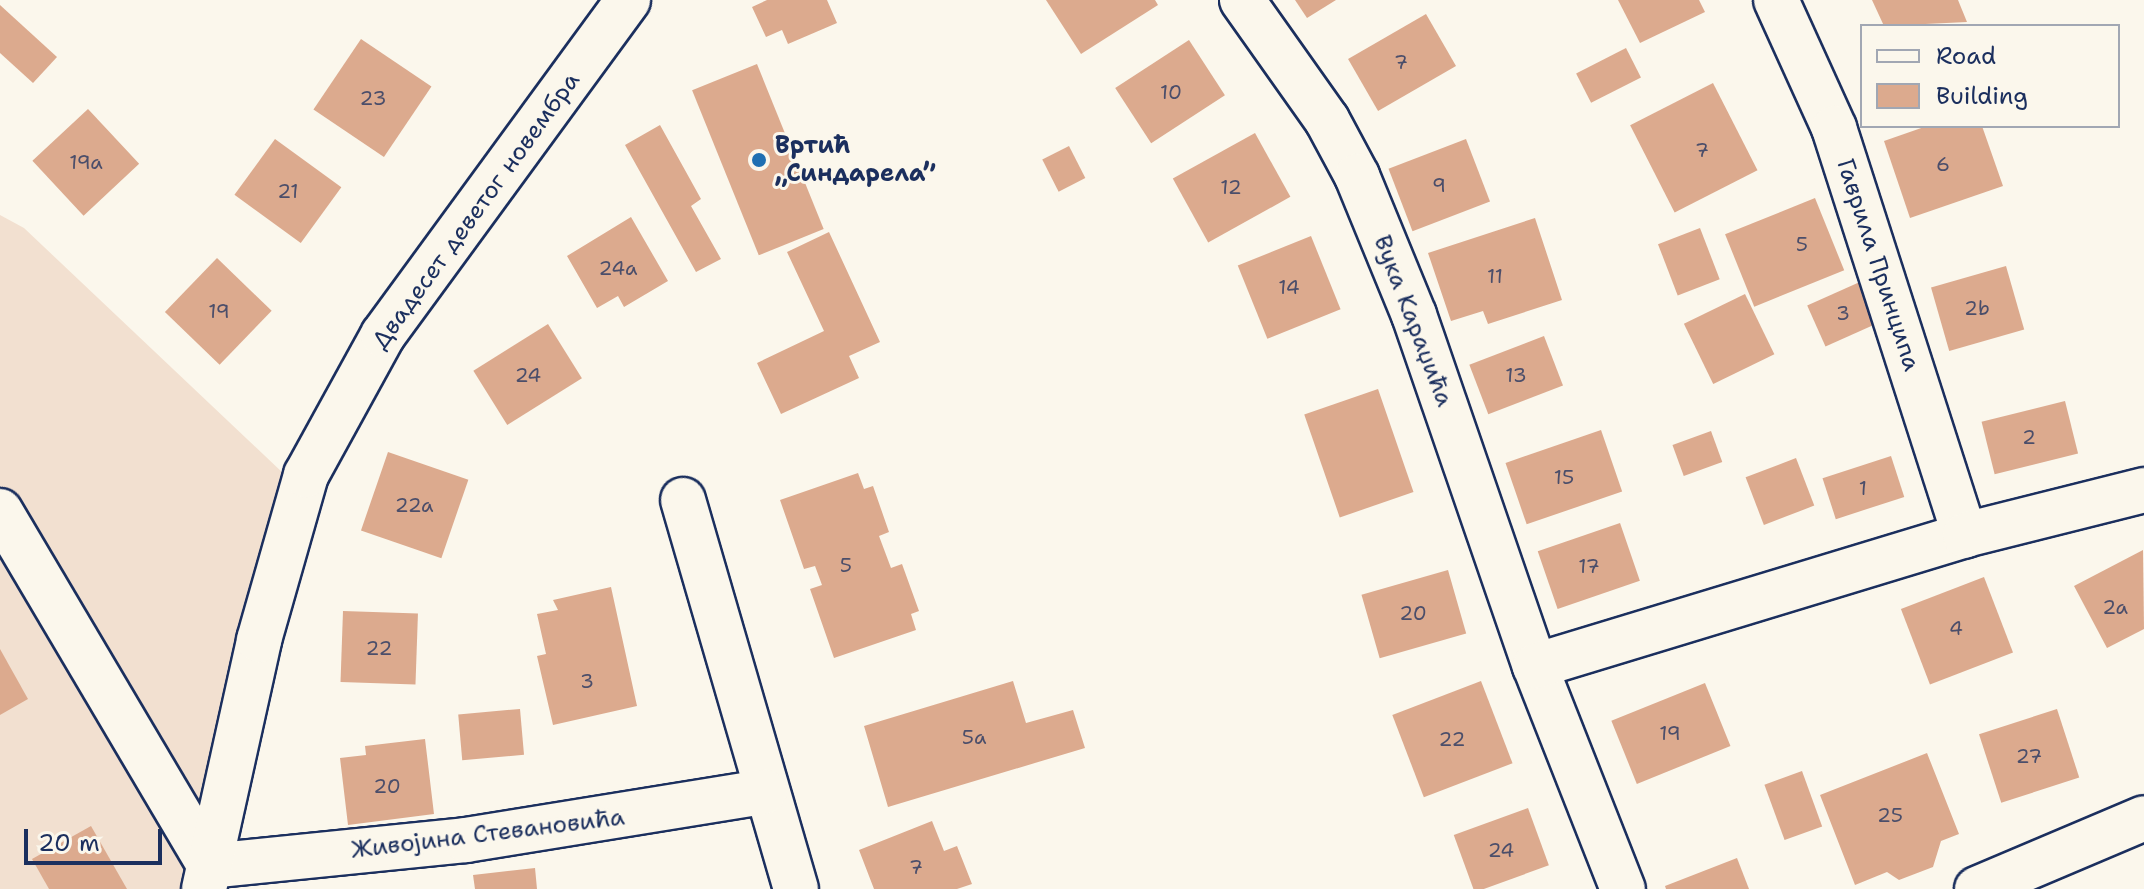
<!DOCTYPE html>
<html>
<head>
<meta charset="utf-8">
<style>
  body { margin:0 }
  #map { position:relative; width:2144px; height:889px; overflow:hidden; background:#fbf7ec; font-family:"Shantell Sans",sans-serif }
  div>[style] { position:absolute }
  .built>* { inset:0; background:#f2e0d0 }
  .building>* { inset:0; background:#dcaa8e; transform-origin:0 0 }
  .roads { filter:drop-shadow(2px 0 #1b2f5e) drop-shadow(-2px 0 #1b2f5e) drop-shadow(0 2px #1b2f5e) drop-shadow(0 -2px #1b2f5e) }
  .minor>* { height:44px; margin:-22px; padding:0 22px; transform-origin:22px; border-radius:22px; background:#fbf7ec }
  .dots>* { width:22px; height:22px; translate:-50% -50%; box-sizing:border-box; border:4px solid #fbf7ec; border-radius:50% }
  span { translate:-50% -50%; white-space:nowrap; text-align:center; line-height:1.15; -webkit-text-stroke:6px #fbf7ec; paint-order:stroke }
  .number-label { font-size:20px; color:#4b4e6a }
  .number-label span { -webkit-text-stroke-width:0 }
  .poi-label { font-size:24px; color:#1b2f5e; font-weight:700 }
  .left { translate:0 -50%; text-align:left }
  .street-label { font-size:24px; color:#1b2f5e }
  .legend { position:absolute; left:1860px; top:24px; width:260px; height:104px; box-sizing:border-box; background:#fbf7ec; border:2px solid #a1a7b3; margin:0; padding:10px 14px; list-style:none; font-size:24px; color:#1b2f5e }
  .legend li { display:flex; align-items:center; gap:16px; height:40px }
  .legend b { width:40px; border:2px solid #a1a7b3 }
  .scale { position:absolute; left:24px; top:829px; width:138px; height:36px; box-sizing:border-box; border:4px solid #1b2f5e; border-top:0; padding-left:10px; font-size:24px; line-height:28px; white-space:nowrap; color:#1b2f5e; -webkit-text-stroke:6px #fbf7ec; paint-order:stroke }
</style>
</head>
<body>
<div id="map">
  <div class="built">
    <i style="clip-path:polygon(0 215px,24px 228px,284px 474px,182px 889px,0 889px)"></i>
  </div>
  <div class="building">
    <i style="clip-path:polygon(767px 0,827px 0,837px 23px,788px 44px,782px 30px,766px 37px,752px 7px)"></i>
    <i style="clip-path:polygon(1046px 0,1155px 0,1158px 5px,1081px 54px)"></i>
    <i style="clip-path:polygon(1295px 0,1336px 0,1307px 18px)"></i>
    <i style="clip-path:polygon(1618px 0,1699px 0,1705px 12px,1640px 43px)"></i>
    <i style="clip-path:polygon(1872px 0,1958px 0,1967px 22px,1884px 26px)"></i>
    <i style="clip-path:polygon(0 5px,57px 57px,33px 83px,0 53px)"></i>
    <i style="left:1426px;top:14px;width:60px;height:90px;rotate:60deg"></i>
    <i style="left:361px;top:39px;width:85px;height:85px;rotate:34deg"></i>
    <i style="left:1189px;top:40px;width:66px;height:88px;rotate:57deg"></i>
    <i style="left:1626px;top:48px;width:33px;height:56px;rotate:63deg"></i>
    <i style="left:757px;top:64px;width:178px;height:70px;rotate:68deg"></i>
    <i style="left:1713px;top:83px;width:98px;height:93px;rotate:63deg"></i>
    <i style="left:88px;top:109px;width:75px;height:76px;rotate:47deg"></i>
    <i style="clip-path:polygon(660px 125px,701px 199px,691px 206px,721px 259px,696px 272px,625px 145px)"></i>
    <i style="clip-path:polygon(1927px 126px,1982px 126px,2003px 186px,1910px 218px,1884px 141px)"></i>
    <i style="left:1255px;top:133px;width:73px;height:94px;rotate:61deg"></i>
    <i style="left:275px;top:139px;width:82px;height:69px;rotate:36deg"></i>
    <i style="left:1466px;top:139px;width:67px;height:83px;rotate:69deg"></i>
    <i style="left:1069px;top:146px;width:36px;height:30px;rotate:63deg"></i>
    <i style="left:1815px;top:198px;width:78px;height:97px;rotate:68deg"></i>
    <i style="clip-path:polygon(631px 217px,668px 281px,624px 307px,618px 296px,597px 308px,567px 256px)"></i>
    <i style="clip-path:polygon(1535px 218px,1562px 300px,1488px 324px,1483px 311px,1451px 321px,1428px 253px)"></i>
    <i style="left:1700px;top:228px;width:55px;height:45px;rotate:69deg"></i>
    <i style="clip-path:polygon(829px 232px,880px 342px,849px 356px,859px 378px,781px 414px,757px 363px,824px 331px,787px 252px)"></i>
    <i style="left:1311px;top:236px;width:79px;height:79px;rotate:68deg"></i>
    <i style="left:217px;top:258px;width:76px;height:75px;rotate:44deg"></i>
    <i style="left:2006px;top:266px;width:66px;height:78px;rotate:74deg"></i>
    <i style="left:1862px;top:281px;width:45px;height:60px;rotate:66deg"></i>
    <i style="left:1745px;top:294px;width:67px;height:68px;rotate:64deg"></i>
    <i style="left:548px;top:324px;width:64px;height:88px;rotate:58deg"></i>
    <i style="left:1544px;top:336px;width:53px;height:80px;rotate:69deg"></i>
    <i style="left:1378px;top:389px;width:109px;height:78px;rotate:71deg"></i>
    <i style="left:2065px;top:401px;width:54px;height:86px;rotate:76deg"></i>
    <i style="left:1601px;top:430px;width:65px;height:101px;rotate:71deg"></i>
    <i style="left:1711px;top:431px;width:33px;height:41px;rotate:70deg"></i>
    <i style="left:388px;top:452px;width:85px;height:83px;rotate:19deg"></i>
    <i style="left:1891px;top:456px;width:43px;height:72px;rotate:72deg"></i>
    <i style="left:1796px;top:458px;width:51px;height:54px;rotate:69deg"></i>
    <i style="clip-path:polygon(858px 473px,864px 489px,873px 486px,889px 532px,879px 536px,891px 568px,902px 564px,919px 611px,911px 614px,916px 630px,834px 658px,810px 589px,822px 585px,815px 566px,804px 569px,780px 500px)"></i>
    <i style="left:1620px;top:523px;width:61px;height:87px;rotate:71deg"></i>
    <i style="clip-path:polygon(2143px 550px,2144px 629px,2107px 648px,2074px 586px)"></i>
    <i style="left:1448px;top:570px;width:66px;height:90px;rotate:74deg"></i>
    <i style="left:1984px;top:577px;width:81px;height:89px;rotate:69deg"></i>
    <i style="clip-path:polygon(611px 587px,637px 706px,553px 725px,537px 656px,546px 654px,537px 614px,558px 610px,553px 600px)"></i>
    <i style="left:343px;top:611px;width:75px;height:71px;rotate:2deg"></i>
    <i style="clip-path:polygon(0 649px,28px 699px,0 715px)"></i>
    <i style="clip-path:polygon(1013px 681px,1026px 723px,1073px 710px,1085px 748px,888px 807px,864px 726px)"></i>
    <i style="left:1481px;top:681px;width:88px;height:95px;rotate:69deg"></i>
    <i style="left:1705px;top:683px;width:68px;height:101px;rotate:68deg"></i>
    <i style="left:520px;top:709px;width:46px;height:62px;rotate:85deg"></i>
    <i style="left:2057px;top:709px;width:72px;height:82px;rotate:72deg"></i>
    <i style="clip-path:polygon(425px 739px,434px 814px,348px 825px,340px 758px,366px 755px,365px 746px)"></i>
    <i style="clip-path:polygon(1927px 753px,1959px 834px,1941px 841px,1933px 867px,1899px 880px,1887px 872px,1855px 885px,1820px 795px)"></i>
    <i style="left:1802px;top:771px;width:59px;height:40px;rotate:70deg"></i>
    <i style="left:1528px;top:808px;width:61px;height:79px;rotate:70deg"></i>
    <i style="clip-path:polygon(932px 821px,944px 851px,957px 846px,972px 884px,957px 889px,874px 889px,859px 850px)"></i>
    <i style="clip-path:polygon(91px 826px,127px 889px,49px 889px,32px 859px)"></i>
    <i style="clip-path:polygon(1737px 858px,1749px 889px,1666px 889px,1665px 886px)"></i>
    <i style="clip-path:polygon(535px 868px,537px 889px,475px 889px,473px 875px)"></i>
  </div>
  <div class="roads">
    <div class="minor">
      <i style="left:1242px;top:0;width:147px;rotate:54.7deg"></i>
      <i style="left:1327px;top:120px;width:64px;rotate:61.8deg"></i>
      <i style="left:1357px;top:176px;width:150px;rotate:67.7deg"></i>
      <i style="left:1414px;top:315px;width:371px;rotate:71deg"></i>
      <i style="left:1535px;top:666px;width:240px;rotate:68.5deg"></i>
      <i style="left:1776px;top:0;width:141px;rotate:65.6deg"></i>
      <i style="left:1834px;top:128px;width:428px;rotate:72.2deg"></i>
      <i style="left:683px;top:500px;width:405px;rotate:73.8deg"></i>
      <i style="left:0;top:511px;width:412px;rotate:59.4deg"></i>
      <i style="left:210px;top:866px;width:257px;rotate:-5.8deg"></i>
      <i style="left:466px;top:840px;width:302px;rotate:-9.2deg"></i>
      <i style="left:1535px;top:666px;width:450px;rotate:-16.9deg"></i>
      <i style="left:1965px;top:535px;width:185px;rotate:-14.1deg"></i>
      <i style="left:204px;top:889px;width:255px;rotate:-77.5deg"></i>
      <i style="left:259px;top:640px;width:172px;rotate:-74.1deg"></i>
      <i style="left:306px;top:475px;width:160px;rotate:-61.2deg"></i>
      <i style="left:383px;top:335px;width:415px;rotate:-53.8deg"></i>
      <i style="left:1977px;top:889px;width:181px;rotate:-23deg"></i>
    </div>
  </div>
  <div class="dots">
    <i style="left:759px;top:160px;background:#1f6fb2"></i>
  </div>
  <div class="number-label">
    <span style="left:1401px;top:62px">7</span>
    <span style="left:1171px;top:92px">10</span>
    <span style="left:373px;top:98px">23</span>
    <span style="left:1702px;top:150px">7</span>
    <span style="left:86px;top:162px">19a</span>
    <span style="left:1943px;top:164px">6</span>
    <span style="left:1439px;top:185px">9</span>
    <span style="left:1231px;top:187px">12</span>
    <span style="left:288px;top:191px">21</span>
    <span style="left:1802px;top:244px">5</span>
    <span style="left:618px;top:268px">24a</span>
    <span style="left:1495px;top:276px">11</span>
    <span style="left:1289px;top:287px">14</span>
    <span style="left:1977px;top:308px">2b</span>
    <span style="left:219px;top:311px">19</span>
    <span style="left:1843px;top:313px">3</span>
    <span style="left:528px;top:375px">24</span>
    <span style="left:1516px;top:375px">13</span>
    <span style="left:2029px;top:437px">2</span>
    <span style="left:1564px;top:477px">15</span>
    <span style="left:1863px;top:488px">1</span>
    <span style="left:414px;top:505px">22a</span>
    <span style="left:846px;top:565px">5</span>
    <span style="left:1589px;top:566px">17</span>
    <span style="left:2115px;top:607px">2a</span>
    <span style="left:1413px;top:613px">20</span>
    <span style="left:1956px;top:628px">4</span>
    <span style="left:379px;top:648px">22</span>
    <span style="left:587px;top:681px">3</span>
    <span style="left:1670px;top:733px">19</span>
    <span style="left:974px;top:737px">5a</span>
    <span style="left:1452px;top:739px">22</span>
    <span style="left:2029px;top:756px">27</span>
    <span style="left:387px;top:786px">20</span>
    <span style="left:1890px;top:815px">25</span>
    <span style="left:1501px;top:850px">24</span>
    <span style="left:916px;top:867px">7</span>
  </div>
  <div class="poi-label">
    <span class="left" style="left:775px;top:160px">Вртић<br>„Синдарела”</span>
  </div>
  <div class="street-label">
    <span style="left:476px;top:211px;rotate:-54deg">Двадесет деветог новембра</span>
    <span style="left:1878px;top:265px;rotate:72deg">Гаврила Принципа</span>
    <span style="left:1413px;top:321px;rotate:69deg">Вука Караџића</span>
    <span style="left:488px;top:834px;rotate:-7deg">Живојина Стевановића</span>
  </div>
  <ul class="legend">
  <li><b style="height:10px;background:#fbf7ec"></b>Road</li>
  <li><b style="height:22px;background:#dcaa8e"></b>Building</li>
  </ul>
  <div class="scale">20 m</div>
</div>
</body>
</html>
